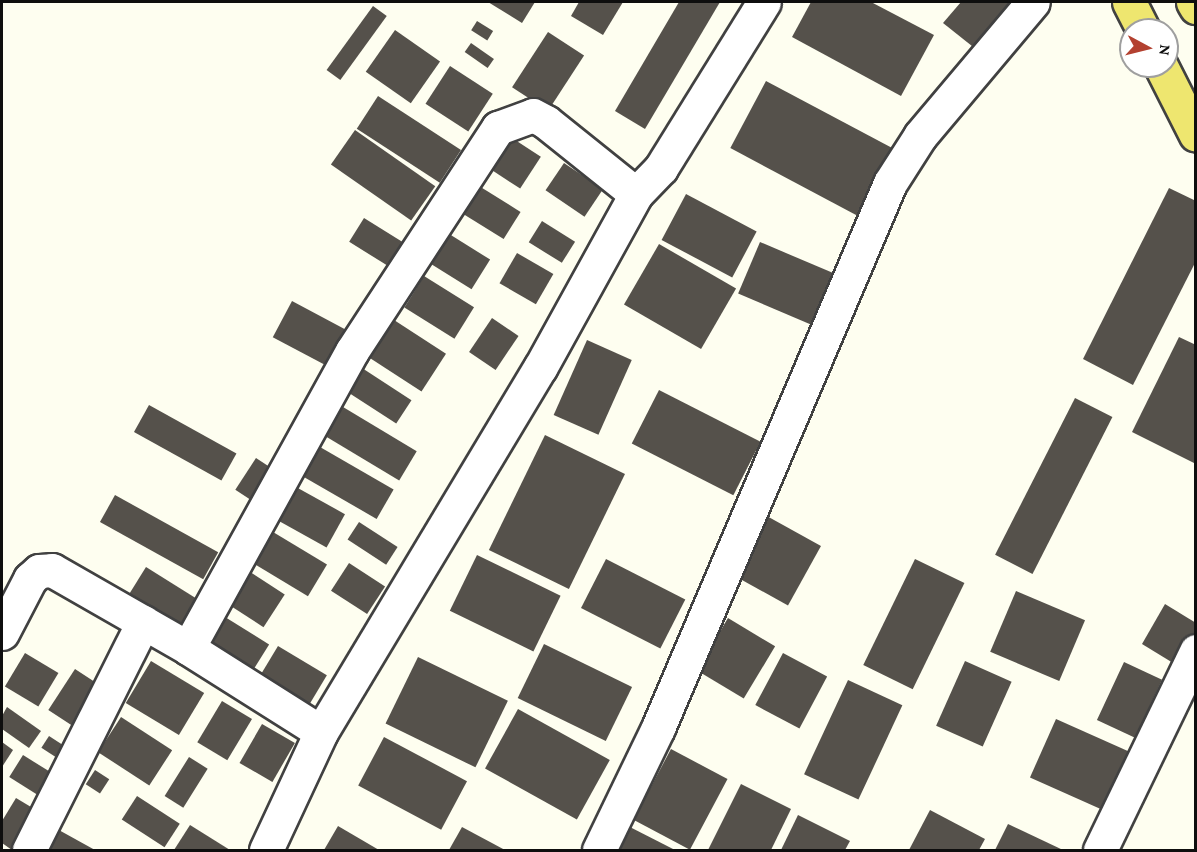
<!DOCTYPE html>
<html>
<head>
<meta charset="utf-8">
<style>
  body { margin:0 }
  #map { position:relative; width:1197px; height:852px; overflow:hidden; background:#fefef0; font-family:"Crimson Pro",serif }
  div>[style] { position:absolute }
  .building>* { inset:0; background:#55514b; transform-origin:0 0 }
  .roads { filter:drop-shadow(2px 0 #414141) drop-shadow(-2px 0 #414141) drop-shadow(0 2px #414141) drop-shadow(0 -2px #414141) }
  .minor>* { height:33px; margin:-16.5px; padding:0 16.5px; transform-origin:16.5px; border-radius:16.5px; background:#fff }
  .major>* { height:33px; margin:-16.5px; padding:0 16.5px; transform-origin:16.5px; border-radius:16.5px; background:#eee66f }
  span { translate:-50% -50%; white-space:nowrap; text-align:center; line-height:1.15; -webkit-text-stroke:6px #fff; paint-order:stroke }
  .frame { position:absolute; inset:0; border:3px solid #0e0e0e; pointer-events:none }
  .north { position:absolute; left:1119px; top:18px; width:60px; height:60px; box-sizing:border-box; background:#fff; border:2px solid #9f9f9f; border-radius:50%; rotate:97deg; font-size:16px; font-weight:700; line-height:24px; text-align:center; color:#0e0e0e }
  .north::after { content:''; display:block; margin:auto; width:21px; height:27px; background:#b34130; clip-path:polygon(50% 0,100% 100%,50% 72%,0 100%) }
</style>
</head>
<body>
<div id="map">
  <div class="building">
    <i style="clip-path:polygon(488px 2px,535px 2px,522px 23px)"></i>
    <i style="clip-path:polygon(579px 2px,623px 2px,603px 35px,571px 16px)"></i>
    <i style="clip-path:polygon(679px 2px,720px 2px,645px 129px,615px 111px)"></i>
    <i style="clip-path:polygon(811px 2px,871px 2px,934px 35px,901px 96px,792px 37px)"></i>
    <i style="clip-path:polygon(961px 2px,1010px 2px,1019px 8px,982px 54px,943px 23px)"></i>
    <i style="left:373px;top:6px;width:17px;height:79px;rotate:36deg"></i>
    <i style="left:477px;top:21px;width:19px;height:11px;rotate:32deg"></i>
    <i style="left:395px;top:30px;width:55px;height:51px;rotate:35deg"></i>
    <i style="left:548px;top:32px;width:43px;height:66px;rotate:33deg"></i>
    <i style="left:471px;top:43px;width:28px;height:11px;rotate:35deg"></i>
    <i style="left:450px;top:66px;width:51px;height:45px;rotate:33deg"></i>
    <i style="left:766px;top:81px;width:144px;height:76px;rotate:28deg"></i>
    <i style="left:378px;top:96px;width:99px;height:39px;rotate:33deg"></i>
    <i style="left:355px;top:130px;width:98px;height:42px;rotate:35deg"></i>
    <i style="left:509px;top:136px;width:38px;height:38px;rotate:33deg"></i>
    <i style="left:564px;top:163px;width:47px;height:33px;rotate:34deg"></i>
    <i style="left:479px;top:186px;width:49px;height:32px;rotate:32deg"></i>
    <i style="clip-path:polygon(1169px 188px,1196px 201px,1196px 261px,1133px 385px,1083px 359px)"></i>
    <i style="left:686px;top:194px;width:80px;height:52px;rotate:28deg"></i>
    <i style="left:364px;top:218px;width:45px;height:28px;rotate:32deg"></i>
    <i style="left:542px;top:221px;width:39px;height:25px;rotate:32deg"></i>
    <i style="left:446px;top:232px;width:52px;height:35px;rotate:32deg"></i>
    <i style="left:760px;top:242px;width:93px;height:56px;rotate:23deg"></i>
    <i style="left:659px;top:244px;width:89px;height:70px;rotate:30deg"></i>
    <i style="left:517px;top:253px;width:42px;height:35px;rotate:30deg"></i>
    <i style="left:424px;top:276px;width:59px;height:37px;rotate:32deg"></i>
    <i style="left:292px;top:301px;width:60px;height:41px;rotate:28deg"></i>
    <i style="left:492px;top:318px;width:32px;height:41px;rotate:34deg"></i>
    <i style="left:394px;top:320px;width:62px;height:45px;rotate:33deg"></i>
    <i style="clip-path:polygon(1179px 337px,1196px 345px,1196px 464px,1132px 432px)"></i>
    <i style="left:587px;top:340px;width:49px;height:82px;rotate:24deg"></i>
    <i style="left:362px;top:368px;width:59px;height:28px;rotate:33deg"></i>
    <i style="left:659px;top:390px;width:114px;height:60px;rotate:27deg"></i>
    <i style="left:1075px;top:398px;width:42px;height:176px;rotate:27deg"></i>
    <i style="left:149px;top:405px;width:100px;height:31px;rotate:29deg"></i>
    <i style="left:343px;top:407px;width:86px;height:34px;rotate:31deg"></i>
    <i style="left:545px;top:435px;width:89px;height:128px;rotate:26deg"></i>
    <i style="left:320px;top:447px;width:85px;height:34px;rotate:30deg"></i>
    <i style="left:256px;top:458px;width:20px;height:38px;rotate:33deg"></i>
    <i style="left:296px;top:487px;width:56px;height:38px;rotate:29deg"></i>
    <i style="left:115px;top:495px;width:118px;height:31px;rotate:29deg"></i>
    <i style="left:765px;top:515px;width:64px;height:68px;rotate:29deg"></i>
    <i style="left:359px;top:522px;width:46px;height:21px;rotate:33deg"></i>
    <i style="left:273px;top:532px;width:63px;height:37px;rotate:31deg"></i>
    <i style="left:477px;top:555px;width:93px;height:62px;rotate:26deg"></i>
    <i style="left:606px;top:559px;width:89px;height:55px;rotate:27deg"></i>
    <i style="left:915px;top:559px;width:55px;height:118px;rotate:26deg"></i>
    <i style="left:349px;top:563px;width:43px;height:33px;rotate:33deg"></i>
    <i style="left:146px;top:567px;width:65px;height:32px;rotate:32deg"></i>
    <i style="left:247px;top:570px;width:45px;height:39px;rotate:33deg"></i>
    <i style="left:1016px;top:591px;width:75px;height:66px;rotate:23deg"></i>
    <i style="clip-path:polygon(1165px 604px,1196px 623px,1196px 636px,1178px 666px,1142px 644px)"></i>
    <i style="left:225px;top:617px;width:52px;height:30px;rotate:32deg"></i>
    <i style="left:728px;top:618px;width:55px;height:61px;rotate:31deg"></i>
    <i style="left:544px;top:644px;width:98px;height:60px;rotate:26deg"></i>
    <i style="left:278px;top:646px;width:57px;height:36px;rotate:31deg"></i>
    <i style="left:25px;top:653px;width:39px;height:39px;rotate:31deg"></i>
    <i style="left:783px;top:653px;width:50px;height:59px;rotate:28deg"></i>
    <i style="left:418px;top:657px;width:100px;height:74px;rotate:26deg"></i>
    <i style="left:151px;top:661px;width:62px;height:49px;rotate:31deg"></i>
    <i style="left:965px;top:661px;width:51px;height:71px;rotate:24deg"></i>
    <i style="left:1124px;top:662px;width:42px;height:64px;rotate:25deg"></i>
    <i style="left:75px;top:669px;width:31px;height:49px;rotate:33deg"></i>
    <i style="left:848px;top:680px;width:60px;height:104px;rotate:25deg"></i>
    <i style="left:222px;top:701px;width:35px;height:48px;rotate:31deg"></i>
    <i style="clip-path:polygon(7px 707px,41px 731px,29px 748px,2px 729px,2px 716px)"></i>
    <i style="left:518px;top:709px;width:105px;height:68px;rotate:29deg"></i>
    <i style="left:121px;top:717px;width:61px;height:42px;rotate:33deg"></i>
    <i style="left:1056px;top:719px;width:89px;height:64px;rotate:24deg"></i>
    <i style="left:262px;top:724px;width:38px;height:45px;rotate:30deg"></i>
    <i style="left:49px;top:736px;width:17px;height:14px;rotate:33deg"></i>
    <i style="left:384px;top:737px;width:94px;height:55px;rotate:28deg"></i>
    <i style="clip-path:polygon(2px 742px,13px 750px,2px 767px)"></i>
    <i style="left:671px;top:749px;width:64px;height:80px;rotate:28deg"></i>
    <i style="left:23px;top:755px;width:36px;height:26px;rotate:32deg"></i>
    <i style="left:189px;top:757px;width:22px;height:46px;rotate:32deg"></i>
    <i style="left:95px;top:770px;width:17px;height:17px;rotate:33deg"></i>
    <i style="clip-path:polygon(741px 784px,791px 809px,771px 850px,708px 850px)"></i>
    <i style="left:137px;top:796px;width:51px;height:28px;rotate:33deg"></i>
    <i style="clip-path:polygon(16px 798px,36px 810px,12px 850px,2px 843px,2px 821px)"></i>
    <i style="clip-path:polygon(930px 810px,985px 839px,979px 850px,909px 850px)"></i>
    <i style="clip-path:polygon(798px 815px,850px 841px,845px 850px,781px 850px)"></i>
    <i style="clip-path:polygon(624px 824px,675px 850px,611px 850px)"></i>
    <i style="clip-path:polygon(1008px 824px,1063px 850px,995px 850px)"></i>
    <i style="clip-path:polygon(190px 825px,230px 850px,174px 850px)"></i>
    <i style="clip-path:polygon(338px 826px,379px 850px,324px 850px)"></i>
    <i style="clip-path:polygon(462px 827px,505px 850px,449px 850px)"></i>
    <i style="clip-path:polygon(57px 829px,95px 850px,45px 850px)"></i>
  </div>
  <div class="roads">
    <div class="minor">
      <i style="left:2px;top:633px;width:61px;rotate:-62.6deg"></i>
      <i style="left:30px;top:579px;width:12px;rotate:-42deg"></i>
      <i style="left:39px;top:571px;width:13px;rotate:-4deg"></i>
      <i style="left:52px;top:570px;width:157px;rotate:29.8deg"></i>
      <i style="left:188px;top:648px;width:157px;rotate:32.3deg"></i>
      <i style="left:188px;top:648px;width:339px;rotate:-61.1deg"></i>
      <i style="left:352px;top:351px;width:267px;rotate:-56.8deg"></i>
      <i style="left:498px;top:128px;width:37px;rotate:-20deg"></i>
      <i style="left:533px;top:115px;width:15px;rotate:28deg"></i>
      <i style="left:546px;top:122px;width:115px;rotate:38.7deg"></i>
      <i style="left:29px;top:850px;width:255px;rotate:-63.4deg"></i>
      <i style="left:266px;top:850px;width:130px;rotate:-65deg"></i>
      <i style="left:321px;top:732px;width:425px;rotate:-59deg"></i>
      <i style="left:540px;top:368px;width:199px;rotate:-61.1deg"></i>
      <i style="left:636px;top:194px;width:36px;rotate:-46deg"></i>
      <i style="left:661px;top:168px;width:195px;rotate:-58.2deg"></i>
      <i style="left:599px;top:850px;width:136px;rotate:-64.2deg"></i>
      <i style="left:658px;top:728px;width:592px;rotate:-66.94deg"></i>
      <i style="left:890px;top:183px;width:56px;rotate:-57.4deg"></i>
      <i style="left:920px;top:136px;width:175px;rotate:-49.9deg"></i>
      <i style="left:1100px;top:850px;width:221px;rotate:-64.2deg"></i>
    </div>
    <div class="major">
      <i style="left:1129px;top:2px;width:31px;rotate:63deg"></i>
      <i style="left:1193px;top:2px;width:6px;rotate:59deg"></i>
      <i style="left:1161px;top:66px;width:77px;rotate:63.1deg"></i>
    </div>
  </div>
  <div class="frame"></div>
  <div class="north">N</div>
</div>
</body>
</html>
